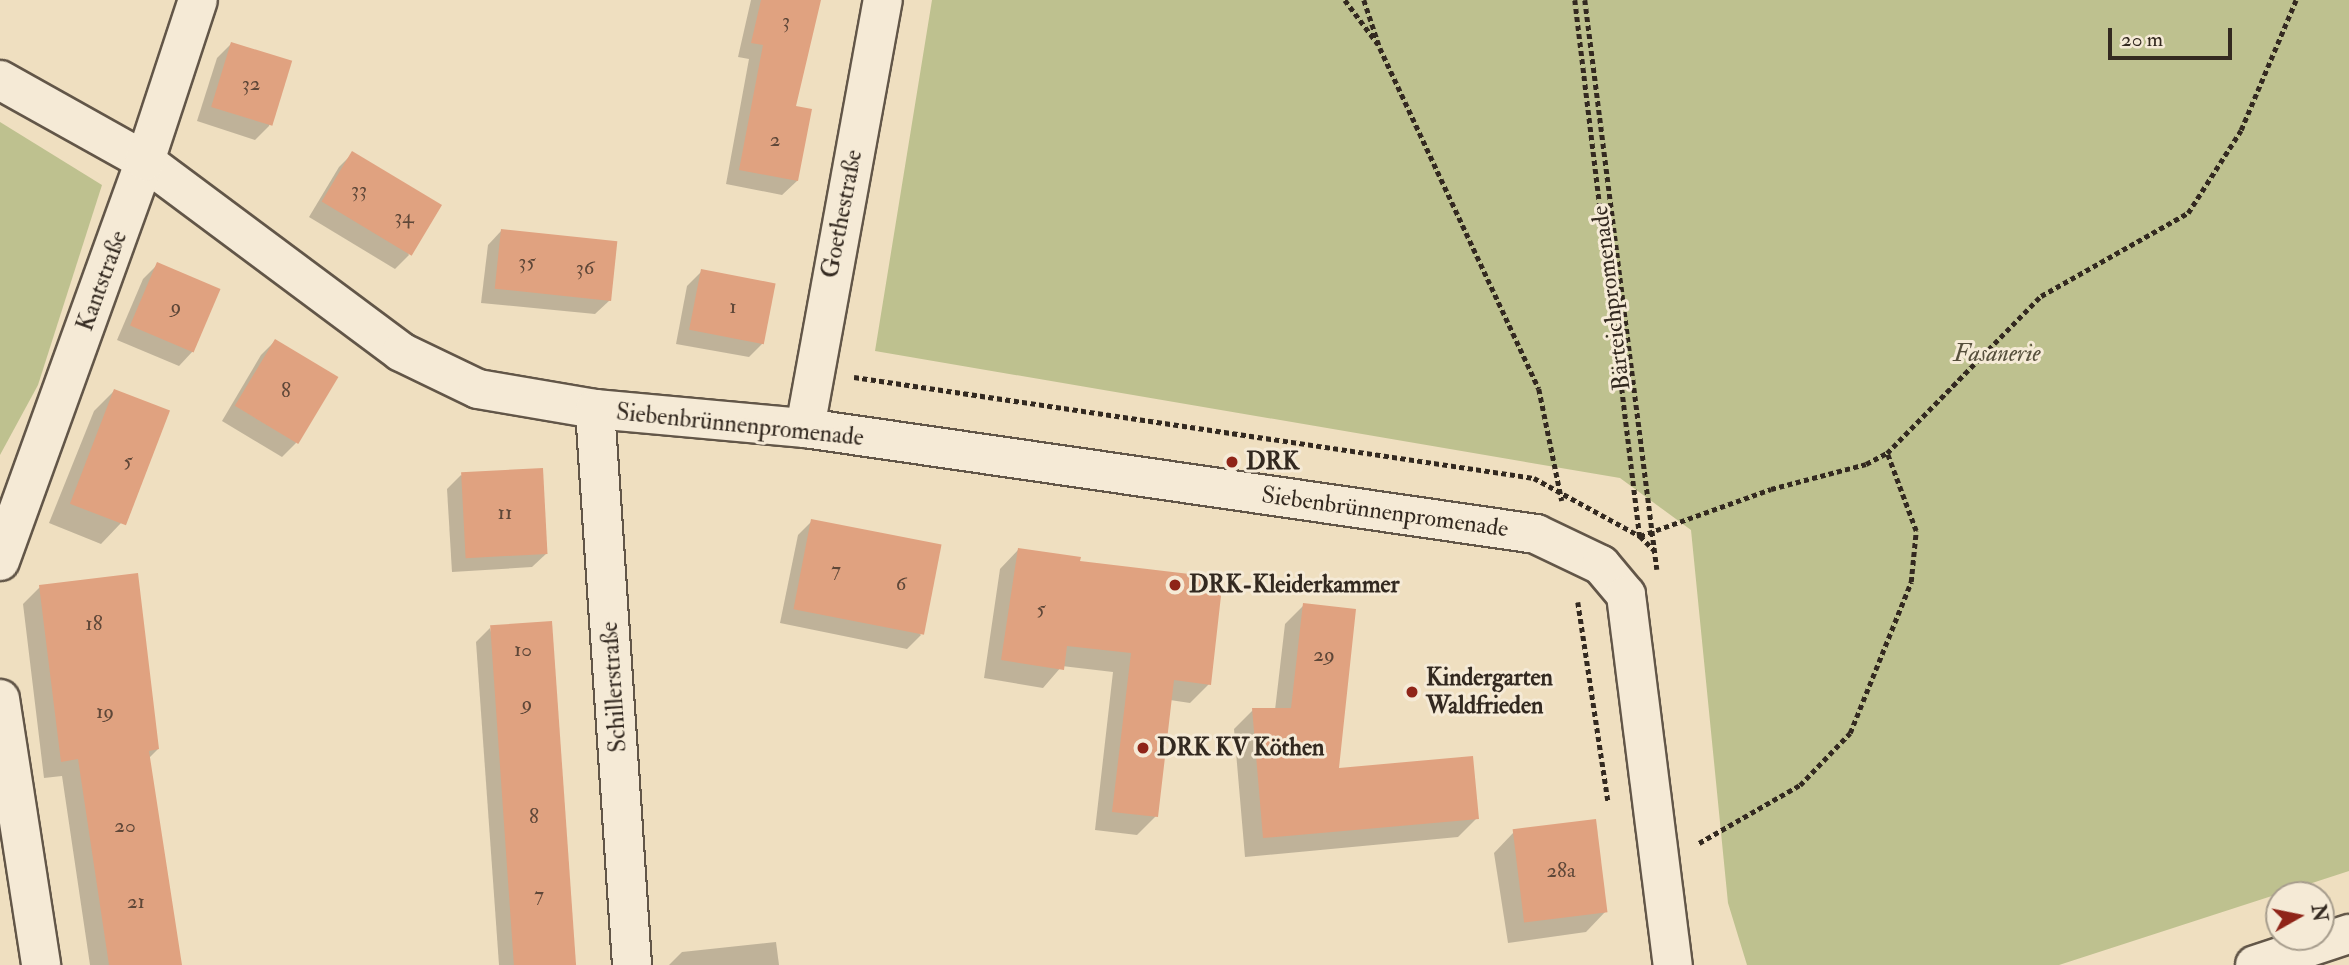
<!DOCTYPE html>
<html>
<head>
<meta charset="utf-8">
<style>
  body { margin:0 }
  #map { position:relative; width:2349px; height:965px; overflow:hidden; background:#efdfc0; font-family:"IM FELL Double Pica",serif }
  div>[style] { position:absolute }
  .green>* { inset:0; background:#bec18f }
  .shadow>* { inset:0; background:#0003 }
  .building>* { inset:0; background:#e0a280; transform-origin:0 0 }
  .path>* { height:4.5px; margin-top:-2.25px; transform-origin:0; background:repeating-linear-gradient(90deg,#332920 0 5px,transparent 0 8.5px) }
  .roads { filter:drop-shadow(2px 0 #625648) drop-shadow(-2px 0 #625648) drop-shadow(0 2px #625648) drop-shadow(0 -2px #625648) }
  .minor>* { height:38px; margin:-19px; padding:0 19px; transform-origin:19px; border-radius:19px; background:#f5ead6 }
  .dots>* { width:19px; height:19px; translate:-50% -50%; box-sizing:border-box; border:4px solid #f5ead6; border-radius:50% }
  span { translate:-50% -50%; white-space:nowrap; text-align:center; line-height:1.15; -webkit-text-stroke:6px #f5ead6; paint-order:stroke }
  .number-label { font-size:21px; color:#5e4738 }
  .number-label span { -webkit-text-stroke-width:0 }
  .street-label { font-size:24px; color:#332920 }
  .park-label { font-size:24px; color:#564f3c; font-style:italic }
  .poi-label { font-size:24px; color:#332920; font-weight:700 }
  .left { translate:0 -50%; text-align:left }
  .north { position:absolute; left:2265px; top:881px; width:70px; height:70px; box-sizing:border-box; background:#f5ead6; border:2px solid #a79d8d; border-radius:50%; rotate:81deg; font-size:19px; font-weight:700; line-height:28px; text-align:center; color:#332920 }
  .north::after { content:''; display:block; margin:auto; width:24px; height:32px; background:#8f2418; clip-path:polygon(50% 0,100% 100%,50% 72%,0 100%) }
  .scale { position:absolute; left:2108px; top:28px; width:124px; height:32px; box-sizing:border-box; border:4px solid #332920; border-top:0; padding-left:9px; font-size:21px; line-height:24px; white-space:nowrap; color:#332920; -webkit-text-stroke:5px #f5ead6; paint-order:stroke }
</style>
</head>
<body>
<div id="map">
  <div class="green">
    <i style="clip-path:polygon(932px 0,2349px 0,2349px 871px,2059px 965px,1747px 965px,1728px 903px,1691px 530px,1620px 478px,875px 351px)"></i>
    <i style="clip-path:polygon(0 122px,102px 185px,38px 385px,0 455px)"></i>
  </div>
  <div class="shadow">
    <i style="clip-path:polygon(751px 0,819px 0,794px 108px,797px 181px,782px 195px,726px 184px,749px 59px,738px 57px)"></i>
    <i style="clip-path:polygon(231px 44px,289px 62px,269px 126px,255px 140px,197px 121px,217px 58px)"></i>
    <i style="clip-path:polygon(353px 153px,409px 255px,395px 269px,309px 217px,339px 167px)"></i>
    <i style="clip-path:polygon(502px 230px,610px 300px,595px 314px,481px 303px,488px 245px)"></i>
    <i style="clip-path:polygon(158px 264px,218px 290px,193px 351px,179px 366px,117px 340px,143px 279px)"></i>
    <i style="clip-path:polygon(702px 271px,763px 343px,749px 357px,676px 344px,687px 286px)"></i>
    <i style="clip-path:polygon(275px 341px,296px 443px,282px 457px,222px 421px,261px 355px)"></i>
    <i style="clip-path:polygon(114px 391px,121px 523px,101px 544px,49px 523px,94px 411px)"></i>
    <i style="clip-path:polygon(461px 475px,547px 553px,532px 567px,452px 572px,447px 489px)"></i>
    <i style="clip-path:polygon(812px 521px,921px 635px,907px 649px,780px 623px,798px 535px)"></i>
    <i style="clip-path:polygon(1018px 550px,1078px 563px,1209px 684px,1190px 703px,1170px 700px,1156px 816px,1137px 835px,1095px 830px,1113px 672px,1062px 666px,1043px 688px,984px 678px,1000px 569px)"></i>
    <i style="clip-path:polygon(40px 587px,158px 749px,149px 758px,180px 965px,90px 965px,62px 776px,44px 778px,23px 604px)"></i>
    <i style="clip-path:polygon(1304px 605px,1337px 770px,1477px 818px,1458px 837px,1245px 857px,1234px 729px,1253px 710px,1275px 710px,1285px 624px)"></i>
    <i style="clip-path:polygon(490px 628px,573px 965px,499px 965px,476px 642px)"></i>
    <i style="clip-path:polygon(1514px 832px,1606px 911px,1586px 932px,1508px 943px,1494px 853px)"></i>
    <i style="clip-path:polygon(776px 942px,779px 965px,669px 965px,682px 952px)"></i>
  </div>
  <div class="building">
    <i style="clip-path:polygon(761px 0,821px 0,796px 106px,812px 109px,798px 181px,739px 170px,763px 45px,751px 43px)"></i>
    <i style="left:231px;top:42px;width:64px;height:68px;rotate:17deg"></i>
    <i style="left:352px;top:151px;width:105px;height:59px;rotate:31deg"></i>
    <i style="left:501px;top:229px;width:117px;height:60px;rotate:6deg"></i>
    <i style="left:157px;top:262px;width:69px;height:69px;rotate:23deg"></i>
    <i style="left:701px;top:269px;width:76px;height:62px;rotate:11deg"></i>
    <i style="left:275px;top:339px;width:74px;height:78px;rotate:31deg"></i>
    <i style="left:114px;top:389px;width:60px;height:123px;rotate:21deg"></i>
    <i style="left:543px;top:468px;width:86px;height:82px;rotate:87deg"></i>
    <i style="left:811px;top:519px;width:133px;height:92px;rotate:11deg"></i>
    <i style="clip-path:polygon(1018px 548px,1081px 557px,1080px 561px,1223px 578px,1211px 685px,1174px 680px,1158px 817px,1112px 812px,1131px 653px,1067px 646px,1064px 670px,1001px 660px)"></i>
    <i style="clip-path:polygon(138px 573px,159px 749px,149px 751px,182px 965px,109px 965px,78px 759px,61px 762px,39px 585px)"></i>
    <i style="clip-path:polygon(1303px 603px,1356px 609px,1339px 768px,1473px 756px,1479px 819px,1263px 838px,1252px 708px,1291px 708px)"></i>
    <i style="left:552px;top:621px;width:345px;height:62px;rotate:86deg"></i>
    <i style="left:1596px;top:819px;width:94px;height:84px;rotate:83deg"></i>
  </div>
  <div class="path">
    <i style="left:1345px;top:0;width:55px;rotate:53.1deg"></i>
    <i style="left:1364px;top:0;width:51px;rotate:71.6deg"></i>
    <i style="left:1380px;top:48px;width:376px;rotate:65deg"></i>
    <i style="left:1539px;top:389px;width:114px;rotate:78.4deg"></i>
    <i style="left:1575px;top:0;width:542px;rotate:83.11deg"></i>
    <i style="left:1585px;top:0;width:574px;rotate:82.79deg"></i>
    <i style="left:854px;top:377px;width:687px;rotate:8.45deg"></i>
    <i style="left:1534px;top:478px;width:121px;rotate:28.7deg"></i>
    <i style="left:1640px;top:536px;width:20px;rotate:45deg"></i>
    <i style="left:1640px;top:536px;width:139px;rotate:-19.7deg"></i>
    <i style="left:1771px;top:489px;width:98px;rotate:-14.7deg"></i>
    <i style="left:1866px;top:464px;width:24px;rotate:-28deg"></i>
    <i style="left:1578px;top:602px;width:201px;rotate:81.4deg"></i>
    <i style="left:1699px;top:843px;width:116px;rotate:-29.9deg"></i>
    <i style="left:1800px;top:785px;width:72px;rotate:-46.1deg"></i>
    <i style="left:1850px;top:733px;width:163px;rotate:-68deg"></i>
    <i style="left:1911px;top:582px;width:51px;rotate:-84.4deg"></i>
    <i style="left:1916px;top:531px;width:83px;rotate:-110.4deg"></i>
    <i style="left:1887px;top:453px;width:220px;rotate:-45.6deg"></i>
    <i style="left:2041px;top:296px;width:169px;rotate:-29.5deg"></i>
    <i style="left:2188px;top:213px;width:98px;rotate:-57.4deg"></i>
    <i style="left:2241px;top:130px;width:141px;rotate:-67.1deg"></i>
  </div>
  <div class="roads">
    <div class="minor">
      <i style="left:0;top:80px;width:166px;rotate:29.2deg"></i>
      <i style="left:145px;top:161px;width:319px;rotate:36.7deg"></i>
      <i style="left:401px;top:352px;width:85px;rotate:25.7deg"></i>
      <i style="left:478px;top:389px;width:119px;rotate:9.7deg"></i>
      <i style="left:595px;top:409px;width:211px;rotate:5.2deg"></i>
      <i style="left:805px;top:428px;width:739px;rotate:8.25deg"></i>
      <i style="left:1536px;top:534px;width:72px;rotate:25.5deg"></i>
      <i style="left:1601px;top:565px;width:39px;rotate:50deg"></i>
      <i style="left:1626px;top:595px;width:373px;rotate:82.8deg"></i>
      <i style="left:595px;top:409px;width:557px;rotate:86.19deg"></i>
      <i style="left:805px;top:428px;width:435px;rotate:-79.7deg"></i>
      <i style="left:0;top:561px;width:425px;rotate:-70.1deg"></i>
      <i style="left:145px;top:161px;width:169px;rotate:-71.8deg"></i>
      <i style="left:0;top:699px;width:269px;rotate:81.2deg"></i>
      <i style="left:2255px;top:965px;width:99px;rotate:-18.3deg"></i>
    </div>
  </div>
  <div class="dots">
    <i style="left:1232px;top:462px;background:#8f2418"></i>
    <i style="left:1175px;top:585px;background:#8f2418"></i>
    <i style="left:1412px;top:692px;background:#8f2418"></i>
    <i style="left:1143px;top:748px;background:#8f2418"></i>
  </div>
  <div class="number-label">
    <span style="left:786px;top:21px">3</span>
    <span style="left:251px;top:84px">32</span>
    <span style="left:775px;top:140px">2</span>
    <span style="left:359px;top:190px">33</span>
    <span style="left:404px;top:217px">34</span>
    <span style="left:527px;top:262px">35</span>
    <span style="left:585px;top:268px">36</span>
    <span style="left:176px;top:307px">9</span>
    <span style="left:733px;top:307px">1</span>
    <span style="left:286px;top:391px">8</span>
    <span style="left:128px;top:461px">5</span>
    <span style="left:505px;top:513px">11</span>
    <span style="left:836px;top:570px">7</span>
    <span style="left:901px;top:584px">6</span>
    <span style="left:1041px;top:609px">5</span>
    <span style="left:94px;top:624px">18</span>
    <span style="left:523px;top:650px">10</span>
    <span style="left:1324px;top:655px">29</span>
    <span style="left:527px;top:704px">9</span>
    <span style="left:105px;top:712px">19</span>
    <span style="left:534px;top:817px">8</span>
    <span style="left:125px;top:826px">20</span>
    <span style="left:1561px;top:871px">28a</span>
    <span style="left:539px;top:895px">7</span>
    <span style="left:136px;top:902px">21</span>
  </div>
  <div class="street-label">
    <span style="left:842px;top:214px;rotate:-79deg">Goethestraße</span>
    <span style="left:102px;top:281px;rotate:-70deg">Kantstraße</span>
    <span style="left:1611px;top:298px;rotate:-97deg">Bärteichpromenade</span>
    <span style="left:740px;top:425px;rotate:6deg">Siebenbrünnenpromenade</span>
    <span style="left:1385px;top:512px;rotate:8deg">Siebenbrünnenpromenade</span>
    <span style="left:614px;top:687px;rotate:-94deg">Schillerstraße</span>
  </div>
  <div class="park-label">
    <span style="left:1997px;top:354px">Fasanerie</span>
  </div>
  <div class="poi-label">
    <span class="left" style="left:1246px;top:462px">DRK</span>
    <span class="left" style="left:1189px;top:585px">DRK-Kleiderkammer</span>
    <span class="left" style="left:1426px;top:692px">Kindergarten<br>Waldfrieden</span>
    <span class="left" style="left:1157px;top:748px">DRK KV Köthen</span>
  </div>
  <div class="north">N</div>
  <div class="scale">20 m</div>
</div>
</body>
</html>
